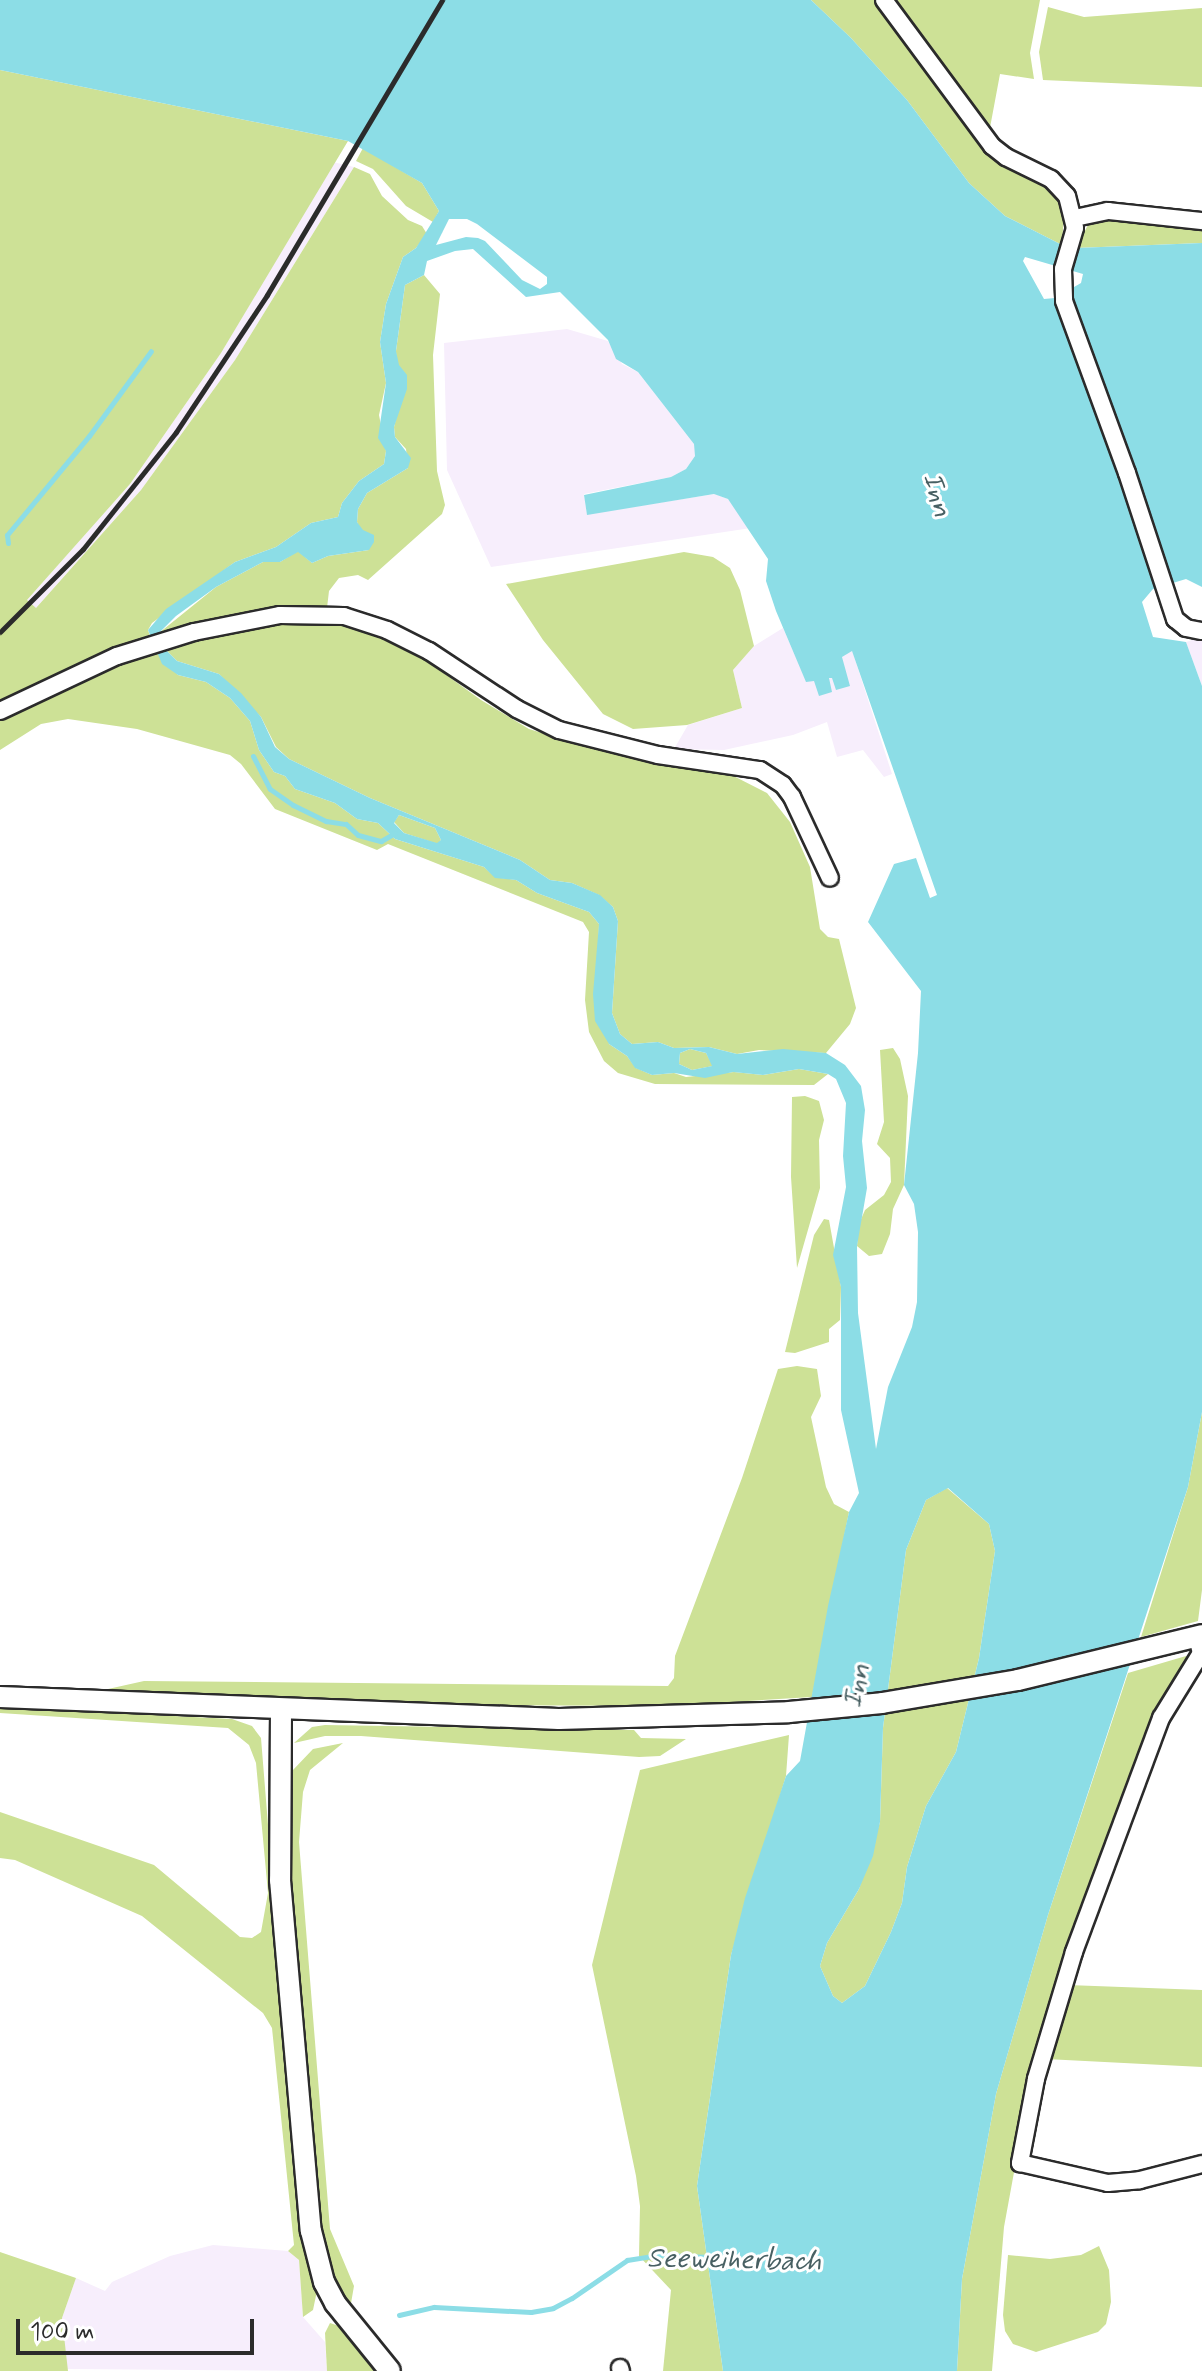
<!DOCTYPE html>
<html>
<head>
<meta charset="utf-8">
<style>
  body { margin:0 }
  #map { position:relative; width:1202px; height:2371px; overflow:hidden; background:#fff; font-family:Mynerve,sans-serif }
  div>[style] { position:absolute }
  .built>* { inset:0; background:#f7eefc }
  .green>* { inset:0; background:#cde196 }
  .water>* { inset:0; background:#8cdde6 }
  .stream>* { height:5px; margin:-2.5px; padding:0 2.5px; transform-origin:2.5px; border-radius:2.5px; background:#8cdde6 }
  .roads { filter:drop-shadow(2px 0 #2b2b2b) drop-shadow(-2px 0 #2b2b2b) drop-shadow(0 2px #2b2b2b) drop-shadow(0 -2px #2b2b2b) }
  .minor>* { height:16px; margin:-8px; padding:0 8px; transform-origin:8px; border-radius:8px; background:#fff }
  .tertiary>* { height:20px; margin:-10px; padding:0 10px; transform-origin:10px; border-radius:10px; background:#fff }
  .rail>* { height:5px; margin:-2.5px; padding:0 2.5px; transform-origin:2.5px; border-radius:2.5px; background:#2b2b2b }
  span { translate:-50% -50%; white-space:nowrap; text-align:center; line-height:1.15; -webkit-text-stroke:6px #fff; paint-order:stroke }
  .water-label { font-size:28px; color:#486063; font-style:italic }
  .scale { position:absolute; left:16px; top:2319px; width:238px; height:36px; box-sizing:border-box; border:4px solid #2b2b2b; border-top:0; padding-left:10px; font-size:24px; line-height:28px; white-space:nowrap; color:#2b2b2b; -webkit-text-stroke:6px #fff; paint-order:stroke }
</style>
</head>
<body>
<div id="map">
  <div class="built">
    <i style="clip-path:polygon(333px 162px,354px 167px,235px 360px,141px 490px,35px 609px,27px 600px,130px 484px,221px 353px)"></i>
    <i style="clip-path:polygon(567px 329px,608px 341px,622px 364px,638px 372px,695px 445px,695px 456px,686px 469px,671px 477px,584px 494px,587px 514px,715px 494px,728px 499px,751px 528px,491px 567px,447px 470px,444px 343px)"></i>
    <i style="clip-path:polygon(783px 628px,806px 681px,832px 678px,843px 666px,842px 657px,852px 650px,892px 774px,884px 777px,863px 750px,837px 757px,827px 722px,793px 735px,724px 750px,674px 749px,688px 725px,742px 708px,733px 670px,754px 646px)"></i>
    <i style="clip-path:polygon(1202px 637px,1202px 686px,1186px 642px)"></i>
    <i style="clip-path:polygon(213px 2245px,288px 2251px,299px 2260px,303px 2317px,325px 2342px,327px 2371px,66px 2369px,62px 2318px,76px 2278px,105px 2291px,112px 2282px,170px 2256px)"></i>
  </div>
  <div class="green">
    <i style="clip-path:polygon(811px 0,875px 0,1000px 161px,1048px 187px,1055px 195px,1064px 214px,1062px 245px,1005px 216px,969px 183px,907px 100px,851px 38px)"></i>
    <i style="clip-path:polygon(893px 0,1040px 0,1030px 53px,1034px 79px,1000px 74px,989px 133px)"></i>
    <i style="clip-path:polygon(1048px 7px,1084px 17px,1202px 8px,1202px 87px,1043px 80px,1039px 52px)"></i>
    <i style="clip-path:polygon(0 70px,348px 141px,221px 353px,130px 484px,27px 600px,36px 608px,141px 490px,235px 360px,354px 167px,370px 174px,382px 196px,408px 220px,422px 226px,427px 234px,416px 248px,403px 257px,386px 304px,380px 342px,386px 383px,379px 415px,386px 451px,384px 464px,359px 481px,342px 503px,338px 517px,311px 523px,276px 547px,235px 562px,152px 623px,148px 630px,150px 636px,99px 654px,109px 668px,156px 651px,178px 675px,206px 682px,230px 698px,250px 721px,259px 750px,274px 772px,285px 776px,295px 789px,335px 803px,357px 819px,378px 823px,395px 839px,484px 867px,495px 877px,516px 880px,537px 893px,589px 912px,599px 924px,598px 955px,609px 1044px,627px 1056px,636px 1068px,652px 1075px,674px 1073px,686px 1077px,734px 1072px,763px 1075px,799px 1069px,828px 1074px,814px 1085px,655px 1084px,618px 1073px,604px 1061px,589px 1032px,585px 1000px,589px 932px,583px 922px,388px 844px,377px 850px,275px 809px,241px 764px,230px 755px,137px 729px,68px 719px,41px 724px,0 750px)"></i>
    <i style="clip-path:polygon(363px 148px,422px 183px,439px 211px,433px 222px,406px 206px,373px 169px,356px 161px)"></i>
    <i style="clip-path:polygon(1102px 217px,1160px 221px,1193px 230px,1202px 228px,1202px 243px,1076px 248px,1090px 221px)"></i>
    <i style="clip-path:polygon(424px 275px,440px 294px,433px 355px,437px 471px,445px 505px,442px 514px,368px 580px,358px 575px,339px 578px,329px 591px,327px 608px,259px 611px,159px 633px,216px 587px,263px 562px,280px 562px,298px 551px,312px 563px,328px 556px,369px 550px,357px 522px,358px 509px,367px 493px,408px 468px,406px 449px,395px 437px,394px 427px,398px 411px,396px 351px,405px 285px)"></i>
    <i style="clip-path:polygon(684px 552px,713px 557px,730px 568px,740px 590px,754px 646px,733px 670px,742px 708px,687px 725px,633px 729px,603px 714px,543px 640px,506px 584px)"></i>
    <i style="clip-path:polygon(281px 623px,347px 624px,384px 637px,420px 656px,481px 700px,529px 729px,588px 747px,669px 763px,712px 765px,767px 793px,790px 822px,810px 867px,820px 929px,828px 937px,839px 939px,856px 1008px,850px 1024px,826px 1053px,759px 1050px,737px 1054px,709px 1047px,674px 1048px,658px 1042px,632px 1044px,620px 1034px,612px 1013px,618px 921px,613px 907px,599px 895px,572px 883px,550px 880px,520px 860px,370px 798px,289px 759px,276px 747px,261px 717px,219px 674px,177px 661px,163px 647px,197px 637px)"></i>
    <i style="clip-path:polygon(399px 815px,435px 828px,441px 840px,438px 844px,404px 833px,394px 822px)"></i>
    <i style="clip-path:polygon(893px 1048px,900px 1059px,908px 1096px,904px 1185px,893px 1209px,890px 1234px,882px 1254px,869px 1256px,857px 1246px,859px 1224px,865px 1210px,884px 1195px,891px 1182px,890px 1158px,877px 1144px,884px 1122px,880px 1050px)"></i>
    <i style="clip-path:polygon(690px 1049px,706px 1053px,713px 1066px,692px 1070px,679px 1064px,680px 1053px)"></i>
    <i style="clip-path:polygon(805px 1096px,819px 1101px,824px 1120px,819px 1140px,820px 1188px,797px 1268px,791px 1177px,792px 1097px)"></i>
    <i style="clip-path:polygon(824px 1219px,829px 1220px,841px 1287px,840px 1320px,829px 1329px,829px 1342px,795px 1353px,785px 1352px,814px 1235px)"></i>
    <i style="clip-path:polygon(797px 1366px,817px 1369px,821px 1396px,811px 1417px,826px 1487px,834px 1504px,849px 1512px,812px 1697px,667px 1706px,451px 1705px,99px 1691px,144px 1681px,668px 1686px,674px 1678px,675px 1656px,742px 1478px,778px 1369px)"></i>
    <i style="clip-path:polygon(1202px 1412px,1202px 1590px,1198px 1621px,1141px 1637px,1188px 1487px)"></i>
    <i style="clip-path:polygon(947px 1488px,989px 1524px,995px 1551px,979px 1658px,956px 1752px,926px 1806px,907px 1867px,902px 1903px,891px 1932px,865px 1986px,842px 2003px,833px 1996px,820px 1966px,827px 1943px,859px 1889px,880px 1822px,883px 1728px,906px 1550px,926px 1500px)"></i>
    <i style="clip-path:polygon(1186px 1656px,1187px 1661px,1153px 1723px,1019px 2145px,1004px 2227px,992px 2371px,957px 2371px,962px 2279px,996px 2094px,1048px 1915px,1128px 1673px)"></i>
    <i style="clip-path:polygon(0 1707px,232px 1719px,252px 1726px,261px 1738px,300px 2221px,318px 2286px,313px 2310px,303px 2317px,299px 2260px,288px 2251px,294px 2245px,272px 2028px,263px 2013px,142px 1916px,15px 1860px,0 1858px,0 1812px,154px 1865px,240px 1937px,252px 1938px,261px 1932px,268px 1893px,256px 1763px,249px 1745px,228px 1728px,0 1713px)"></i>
    <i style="clip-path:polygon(325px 1725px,634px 1730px,641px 1738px,686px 1739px,660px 1756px,639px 1757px,361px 1736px,325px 1736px,294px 1743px,312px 1727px)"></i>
    <i style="clip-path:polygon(789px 1735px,786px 1776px,731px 1955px,697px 2186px,723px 2371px,663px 2371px,671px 2290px,639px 2256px,640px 2206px,636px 2176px,592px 1965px,640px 1770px)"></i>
    <i style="clip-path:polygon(343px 1743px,310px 1770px,303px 1792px,299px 1842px,330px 2229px,354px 2286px,350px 2309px,333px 2279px,316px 2217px,290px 1898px,288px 1784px,293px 1770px,313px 1749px)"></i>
    <i style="clip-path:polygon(1068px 1985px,1202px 1990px,1202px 2067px,1046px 2059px)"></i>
    <i style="clip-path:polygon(1099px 2246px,1109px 2270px,1111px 2302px,1106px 2324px,1098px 2332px,1036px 2352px,1013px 2344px,1005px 2331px,1003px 2315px,1008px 2255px,1050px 2259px,1081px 2255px)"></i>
    <i style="clip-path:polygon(0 2252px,76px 2278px,62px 2318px,68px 2371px,0 2371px)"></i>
    <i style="clip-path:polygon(330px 2323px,345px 2328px,382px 2371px,327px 2371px,325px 2333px)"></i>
  </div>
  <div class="water">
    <i style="clip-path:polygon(evenodd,0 0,811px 0,851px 38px,907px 100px,969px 183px,1005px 216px,1062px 245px,1076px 248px,1202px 243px,1202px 587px,1186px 579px,1153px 589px,1142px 602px,1153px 637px,1186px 642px,1202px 686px,1202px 1412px,1188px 1487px,1048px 1915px,996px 2094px,962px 2279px,957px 2371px,723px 2371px,697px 2186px,731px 1955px,745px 1898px,786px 1776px,800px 1761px,828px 1606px,849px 1512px,859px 1493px,841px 1410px,841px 1287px,833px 1255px,846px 1187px,843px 1156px,846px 1103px,836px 1079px,828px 1074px,799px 1069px,763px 1075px,733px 1072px,705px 1078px,674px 1073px,652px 1075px,635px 1068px,627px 1056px,609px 1044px,595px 1021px,593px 994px,599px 924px,589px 912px,537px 893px,516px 880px,495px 878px,484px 867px,395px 839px,378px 823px,357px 819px,335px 803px,295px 789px,285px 776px,274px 772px,259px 750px,250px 721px,230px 698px,206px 682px,178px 675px,162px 664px,148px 630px,166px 609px,235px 562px,276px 547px,311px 523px,338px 517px,342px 503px,359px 481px,384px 464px,386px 451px,378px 438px,386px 383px,380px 342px,386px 304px,403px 257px,416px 248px,439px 211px,422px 183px,348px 141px,0 70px,0 0,449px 219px,467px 219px,477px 224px,547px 277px,547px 284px,540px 289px,522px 280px,485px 241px,478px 238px,466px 237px,436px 245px,449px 219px,0 0,473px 249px,526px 297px,560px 292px,608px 340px,616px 359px,638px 372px,694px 444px,695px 456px,686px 469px,671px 477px,584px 495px,587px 515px,714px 494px,728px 499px,768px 559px,766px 581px,776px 611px,806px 682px,814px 681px,819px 696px,832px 692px,829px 678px,832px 678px,836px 690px,850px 686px,842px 657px,852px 651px,937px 895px,930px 898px,916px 858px,894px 864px,868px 922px,921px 991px,918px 1053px,904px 1185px,914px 1204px,918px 1232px,917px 1302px,912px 1327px,888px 1387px,876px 1449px,858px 1313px,857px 1246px,867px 1188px,862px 1141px,865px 1110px,861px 1086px,845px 1065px,826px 1053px,783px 1049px,737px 1054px,709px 1047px,674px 1048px,658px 1042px,632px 1044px,620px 1034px,612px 1013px,618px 921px,613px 907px,600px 895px,572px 883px,550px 880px,520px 860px,370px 798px,289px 759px,275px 747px,261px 717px,241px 693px,219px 674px,177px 661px,163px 647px,159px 633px,176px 616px,216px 587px,263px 562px,280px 562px,298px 552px,312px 563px,328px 556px,369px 550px,374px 542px,374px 535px,363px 530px,357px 522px,358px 509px,367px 493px,408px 468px,411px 458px,395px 437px,394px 427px,407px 389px,407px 375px,399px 365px,396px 351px,405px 285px,424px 275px,427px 261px,455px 251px,473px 249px,0 0,1025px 257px,1083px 274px,1081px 283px,1055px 298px,1044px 299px,1023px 261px,1025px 257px,0 0,399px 815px,435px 828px,441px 840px,437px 843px,404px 833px,394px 823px,399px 815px,0 0,690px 1049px,706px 1053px,712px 1066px,692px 1070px,679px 1064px,680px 1053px,690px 1049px,0 0,948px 1488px,989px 1524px,995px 1551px,979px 1658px,956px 1752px,926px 1806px,907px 1867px,902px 1903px,891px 1932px,865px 1986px,842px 2003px,833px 1996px,820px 1966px,827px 1943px,859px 1889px,873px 1856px,880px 1822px,883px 1728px,906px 1550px,926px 1500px,948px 1488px)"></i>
  </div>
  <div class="stream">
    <i style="left:8px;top:543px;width:8px;rotate:-97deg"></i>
    <i style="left:7px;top:535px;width:129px;rotate:-50.4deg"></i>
    <i style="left:89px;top:436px;width:105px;rotate:-53.9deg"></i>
    <i style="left:253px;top:756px;width:37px;rotate:63deg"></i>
    <i style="left:270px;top:789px;width:28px;rotate:35deg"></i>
    <i style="left:293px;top:805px;width:37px;rotate:26deg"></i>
    <i style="left:326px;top:821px;width:20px;rotate:9deg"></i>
    <i style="left:346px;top:824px;width:16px;rotate:43deg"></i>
    <i style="left:358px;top:835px;width:24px;rotate:15deg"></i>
    <i style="left:381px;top:841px;width:16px;rotate:-30deg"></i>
    <i style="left:399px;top:2315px;width:36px;rotate:-13deg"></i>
    <i style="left:434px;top:2307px;width:97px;rotate:3deg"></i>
    <i style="left:531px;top:2312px;width:22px;rotate:-10deg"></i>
    <i style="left:553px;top:2308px;width:21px;rotate:-28deg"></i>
    <i style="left:572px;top:2298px;width:67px;rotate:-34.6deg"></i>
    <i style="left:627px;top:2260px;width:31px;rotate:-9deg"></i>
    <i style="left:658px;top:2255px;width:53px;rotate:2.2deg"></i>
  </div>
  <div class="roads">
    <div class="minor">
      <i style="left:884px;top:0;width:182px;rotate:53.5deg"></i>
      <i style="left:992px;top:146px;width:18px;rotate:38deg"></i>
      <i style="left:1006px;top:157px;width:50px;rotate:26.1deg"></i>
      <i style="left:1051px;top:179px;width:23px;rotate:47deg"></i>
      <i style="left:1067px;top:196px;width:33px;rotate:76deg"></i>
      <i style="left:1075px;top:228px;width:43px;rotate:106.3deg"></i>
      <i style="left:1063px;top:269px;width:32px;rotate:88deg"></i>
      <i style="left:1064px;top:301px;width:183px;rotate:69.9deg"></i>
      <i style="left:1127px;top:473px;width:154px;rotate:71.8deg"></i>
      <i style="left:1175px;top:619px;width:14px;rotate:39deg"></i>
      <i style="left:1186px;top:628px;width:16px;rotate:11deg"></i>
      <i style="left:1075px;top:218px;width:34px;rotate:-12deg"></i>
      <i style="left:1108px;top:211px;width:95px;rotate:6.1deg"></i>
      <i style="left:0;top:711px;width:129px;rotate:-25.2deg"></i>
      <i style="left:117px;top:656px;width:81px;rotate:-17.3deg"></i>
      <i style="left:194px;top:632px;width:88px;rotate:-11.2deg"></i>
      <i style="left:280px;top:615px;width:64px;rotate:0.9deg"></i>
      <i style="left:344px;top:616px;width:45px;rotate:18deg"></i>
      <i style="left:387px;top:630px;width:47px;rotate:26.6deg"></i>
      <i style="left:429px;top:651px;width:105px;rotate:33.4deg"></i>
      <i style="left:517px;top:709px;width:47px;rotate:26.6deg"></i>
      <i style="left:559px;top:730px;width:102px;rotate:14.2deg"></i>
      <i style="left:658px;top:755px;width:103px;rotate:8.4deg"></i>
      <i style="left:760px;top:770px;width:27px;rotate:33deg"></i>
      <i style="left:783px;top:785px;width:15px;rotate:53deg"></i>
      <i style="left:792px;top:797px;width:89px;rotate:64.9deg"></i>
      <i style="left:1197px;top:1637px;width:16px;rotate:76deg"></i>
      <i style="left:1201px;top:1653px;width:76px;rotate:121.6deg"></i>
      <i style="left:1161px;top:1718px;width:250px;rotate:110.4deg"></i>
      <i style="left:1074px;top:1952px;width:133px;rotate:106.7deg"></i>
      <i style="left:1036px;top:2079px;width:86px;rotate:100.8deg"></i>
      <i style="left:1020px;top:2163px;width:90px;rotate:12.8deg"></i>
      <i style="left:1108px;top:2183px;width:32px;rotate:-5deg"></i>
      <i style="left:1140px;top:2180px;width:64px;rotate:-14.5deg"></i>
      <i style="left:620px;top:2368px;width:3px;rotate:72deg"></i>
    </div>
    <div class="tertiary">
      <i style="left:0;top:1697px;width:559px;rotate:2.25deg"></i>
      <i style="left:559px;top:1719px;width:230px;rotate:-1.7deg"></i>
      <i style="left:789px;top:1712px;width:93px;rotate:-5.5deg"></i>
      <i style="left:882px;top:1703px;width:138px;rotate:-9.6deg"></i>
      <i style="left:1018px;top:1680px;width:189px;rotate:-13.7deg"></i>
      <i style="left:281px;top:1709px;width:171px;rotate:90.3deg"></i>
      <i style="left:280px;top:1880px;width:352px;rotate:85deg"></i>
      <i style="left:311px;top:2231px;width:53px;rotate:75.7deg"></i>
      <i style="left:324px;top:2282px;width:24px;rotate:62deg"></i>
      <i style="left:335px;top:2303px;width:87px;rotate:51deg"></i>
    </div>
  </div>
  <div class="rail">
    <i style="left:0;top:632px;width:117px;rotate:-45deg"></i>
    <i style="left:83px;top:549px;width:149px;rotate:-51.5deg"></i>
    <i style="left:176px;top:432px;width:164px;rotate:-56.4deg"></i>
    <i style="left:267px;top:295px;width:343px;rotate:-59.3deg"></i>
  </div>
  <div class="water-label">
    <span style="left:936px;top:495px;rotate:75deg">Inn</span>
    <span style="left:858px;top:1686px;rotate:-77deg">Inn</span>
    <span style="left:734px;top:2261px;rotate:1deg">Seeweiherbach</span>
  </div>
  <div class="scale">100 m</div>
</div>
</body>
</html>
